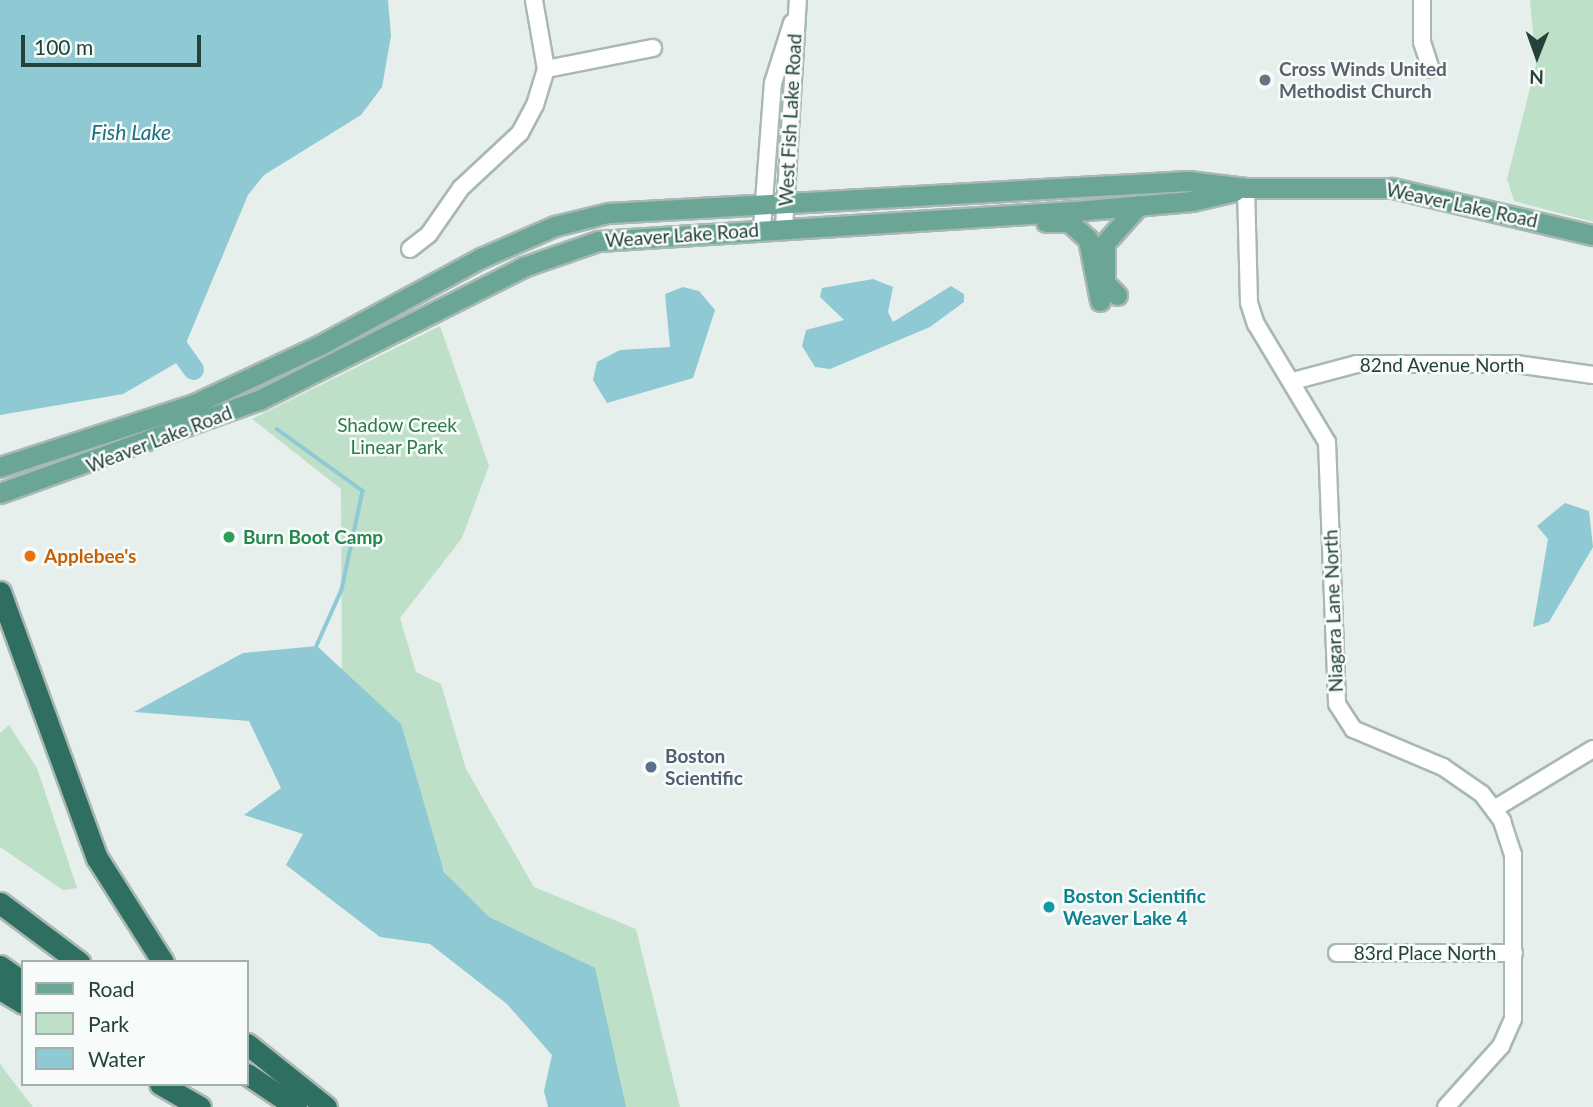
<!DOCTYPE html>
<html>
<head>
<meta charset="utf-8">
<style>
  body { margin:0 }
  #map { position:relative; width:1593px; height:1107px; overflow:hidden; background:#e6efeb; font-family:Lato,sans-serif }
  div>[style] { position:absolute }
  .green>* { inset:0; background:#bfe0c8 }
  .water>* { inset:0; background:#8ec9d4 }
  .stream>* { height:3.5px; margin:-1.75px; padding:0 1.75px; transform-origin:1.75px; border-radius:1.75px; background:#8ec9d4 }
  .river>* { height:21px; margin:-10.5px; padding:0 10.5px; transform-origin:10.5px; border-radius:10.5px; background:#8ec9d4 }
  .roads { filter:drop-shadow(2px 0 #a8b8b2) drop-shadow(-2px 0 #a8b8b2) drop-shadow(0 2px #a8b8b2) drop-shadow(0 -2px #a8b8b2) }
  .minor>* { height:16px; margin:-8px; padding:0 8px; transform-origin:8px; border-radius:8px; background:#fff }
  .major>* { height:19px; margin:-9.5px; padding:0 9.5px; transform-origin:9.5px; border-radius:9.5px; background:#6aa596 }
  .highway>* { height:21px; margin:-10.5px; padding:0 10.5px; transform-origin:10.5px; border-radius:10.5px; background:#2f6f62 }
  .dots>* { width:19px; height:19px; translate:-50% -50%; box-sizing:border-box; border:4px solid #f7fbf9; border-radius:50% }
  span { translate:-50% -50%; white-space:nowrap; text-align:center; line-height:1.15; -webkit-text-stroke:5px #f7fbf9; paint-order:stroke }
  .worship-label { font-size:19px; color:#5b616d; font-weight:700 }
  .left { translate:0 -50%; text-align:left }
  .street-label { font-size:19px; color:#24423a }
  .park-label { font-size:19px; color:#2d7a4b }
  .leisure-label { font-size:19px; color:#27864d; font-weight:700 }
  .food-label { font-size:19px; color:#c56008; font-weight:700 }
  .service-label { font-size:19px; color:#4e5e75; font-weight:700 }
  .culture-label { font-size:19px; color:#0d838f; font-weight:700 }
  .water-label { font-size:21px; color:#1c6f80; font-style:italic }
  .legend { position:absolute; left:21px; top:960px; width:228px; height:126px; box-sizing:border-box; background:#f7fbf9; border:2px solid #a3b1ad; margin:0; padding:9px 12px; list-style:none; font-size:21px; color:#24423a }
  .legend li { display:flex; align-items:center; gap:14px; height:35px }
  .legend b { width:35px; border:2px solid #a3b1ad }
  .north { position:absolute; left:1502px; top:21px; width:70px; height:70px; -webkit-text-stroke:5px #f7fbf9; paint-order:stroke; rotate:181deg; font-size:19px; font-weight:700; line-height:28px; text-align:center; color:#24423a }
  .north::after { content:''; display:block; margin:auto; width:24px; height:32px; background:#24423a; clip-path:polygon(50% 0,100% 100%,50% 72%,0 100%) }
  .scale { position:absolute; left:21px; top:35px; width:180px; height:32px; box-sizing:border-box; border:4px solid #24423a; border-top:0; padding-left:9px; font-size:21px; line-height:24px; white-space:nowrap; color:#24423a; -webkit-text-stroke:5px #f7fbf9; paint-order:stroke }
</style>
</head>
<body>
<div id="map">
  <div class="green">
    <i style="clip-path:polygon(1530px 0,1593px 0,1593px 222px,1514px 201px,1507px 179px,1536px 65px)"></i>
    <i style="clip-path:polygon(440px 326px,489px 466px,462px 538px,400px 618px,416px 672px,441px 684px,466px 769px,534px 887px,636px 929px,680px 1107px,593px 1107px,342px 708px,341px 489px,252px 419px)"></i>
    <i style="clip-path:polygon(9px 725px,37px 768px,77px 888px,63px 890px,0 847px,0 733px)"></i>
    <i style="clip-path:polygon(0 1063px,5px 1071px,33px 1107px,0 1107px)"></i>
  </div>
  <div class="water">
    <i style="clip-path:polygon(0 0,388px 0,391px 36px,382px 87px,361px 115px,264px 175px,248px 195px,178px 362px,123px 394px,0 415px)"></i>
    <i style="clip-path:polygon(873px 279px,893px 287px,888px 312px,893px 322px,951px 286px,964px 294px,964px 302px,930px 327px,830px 369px,815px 367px,802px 346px,806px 330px,844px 320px,820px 297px,822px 288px)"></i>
    <i style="clip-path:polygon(683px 287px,699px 291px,715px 310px,693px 378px,607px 403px,593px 380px,597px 362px,620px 350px,670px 347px,665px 294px)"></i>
    <i style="clip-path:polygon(1565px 503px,1589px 511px,1593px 547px,1549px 622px,1533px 627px,1548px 539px,1537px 526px)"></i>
    <i style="clip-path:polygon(317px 646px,401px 724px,444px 872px,489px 917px,595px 968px,626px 1107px,548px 1107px,544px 1091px,552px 1055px,507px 1004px,430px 944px,380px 937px,286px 865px,303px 834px,244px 815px,281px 788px,249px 721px,134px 712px,243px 653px)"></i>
  </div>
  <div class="stream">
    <i style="left:277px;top:429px;width:106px;rotate:35.8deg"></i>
    <i style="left:363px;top:491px;width:101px;rotate:102deg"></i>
    <i style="left:342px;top:590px;width:61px;rotate:114.1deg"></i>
  </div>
  <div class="river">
    <i style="left:168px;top:334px;width:43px;rotate:54.5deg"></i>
  </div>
  <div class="roads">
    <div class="minor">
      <i style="left:1422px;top:0;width:42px;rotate:90deg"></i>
      <i style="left:1422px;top:42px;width:28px;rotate:72deg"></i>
      <i style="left:546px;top:69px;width:109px;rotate:-11.1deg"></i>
      <i style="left:1246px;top:188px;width:115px;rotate:88.5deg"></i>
      <i style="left:1249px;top:303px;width:22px;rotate:72deg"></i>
      <i style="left:1256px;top:324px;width:138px;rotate:59deg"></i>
      <i style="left:1327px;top:442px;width:262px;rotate:87.8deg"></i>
      <i style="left:1337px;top:704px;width:30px;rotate:57deg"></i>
      <i style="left:1353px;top:729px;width:98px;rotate:22.9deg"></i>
      <i style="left:1443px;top:767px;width:47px;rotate:34.7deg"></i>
      <i style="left:1482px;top:794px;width:34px;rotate:53deg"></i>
      <i style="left:1502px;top:821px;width:35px;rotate:72deg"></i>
      <i style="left:1513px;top:854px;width:165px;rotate:90deg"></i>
      <i style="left:1513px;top:1019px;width:30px;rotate:114deg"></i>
      <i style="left:1501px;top:1046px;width:82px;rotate:132deg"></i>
      <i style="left:784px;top:227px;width:227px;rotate:-86.5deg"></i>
      <i style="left:762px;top:228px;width:145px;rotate:-85.7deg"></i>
      <i style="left:773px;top:83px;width:63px;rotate:-72.4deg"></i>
      <i style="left:410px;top:249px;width:24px;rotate:-38deg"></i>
      <i style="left:429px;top:234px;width:56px;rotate:-55.2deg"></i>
      <i style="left:461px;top:188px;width:81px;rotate:-43deg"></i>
      <i style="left:520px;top:133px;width:32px;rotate:-62deg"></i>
      <i style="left:535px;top:105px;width:38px;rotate:-73deg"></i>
      <i style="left:546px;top:69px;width:70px;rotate:-99.9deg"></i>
      <i style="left:1293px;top:381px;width:66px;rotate:-14.9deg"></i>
      <i style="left:1357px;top:364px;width:159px"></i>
      <i style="left:1516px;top:364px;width:78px;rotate:8.1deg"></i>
      <i style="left:1494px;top:809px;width:116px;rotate:-31.2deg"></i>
      <i style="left:1337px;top:953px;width:177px"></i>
    </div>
    <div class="major">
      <i style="left:1046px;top:222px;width:23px"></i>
      <i style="left:1069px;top:222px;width:25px;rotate:42deg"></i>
      <i style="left:1088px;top:239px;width:63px;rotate:79deg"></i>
      <i style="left:1117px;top:295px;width:17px;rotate:-135deg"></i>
      <i style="left:1105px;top:283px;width:40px;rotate:-90deg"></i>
      <i style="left:1105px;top:243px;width:51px;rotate:-48.2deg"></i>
      <i style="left:0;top:467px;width:204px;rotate:-18deg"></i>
      <i style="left:194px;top:404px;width:139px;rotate:-25.1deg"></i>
      <i style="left:320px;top:345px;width:183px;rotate:-28.4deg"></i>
      <i style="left:481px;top:258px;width:81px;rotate:-23.4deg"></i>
      <i style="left:555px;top:226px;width:55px;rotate:-13.8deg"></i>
      <i style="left:608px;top:213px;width:581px;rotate:-3.16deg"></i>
      <i style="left:1188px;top:181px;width:58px;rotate:6.9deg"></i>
      <i style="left:1246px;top:188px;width:146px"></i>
      <i style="left:1392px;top:188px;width:206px;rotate:13.2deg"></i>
      <i style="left:0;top:493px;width:275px;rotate:-19.8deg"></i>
      <i style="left:259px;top:400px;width:296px;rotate:-26.7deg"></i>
      <i style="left:523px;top:267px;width:79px;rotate:-19.1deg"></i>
      <i style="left:598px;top:241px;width:490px;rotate:-3.6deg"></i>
      <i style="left:1087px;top:210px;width:105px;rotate:-4.9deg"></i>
      <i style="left:1192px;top:201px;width:44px;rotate:-13.1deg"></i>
    </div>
    <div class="highway">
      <i style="left:0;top:592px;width:283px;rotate:70deg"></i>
      <i style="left:97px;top:858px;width:123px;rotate:57.6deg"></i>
      <i style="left:0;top:903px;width:99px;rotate:36.8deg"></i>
      <i style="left:0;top:966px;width:28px;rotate:35deg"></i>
      <i style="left:0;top:989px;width:27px;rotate:31deg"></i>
      <i style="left:247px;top:1044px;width:101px;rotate:38.6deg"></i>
      <i style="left:247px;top:1074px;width:59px;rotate:34deg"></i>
      <i style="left:160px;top:1084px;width:46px;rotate:29.9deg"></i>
    </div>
  </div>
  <div class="dots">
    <i style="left:1265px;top:80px;background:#6b7280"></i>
    <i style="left:229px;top:537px;background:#2e9e5b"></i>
    <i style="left:30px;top:556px;background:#e8710a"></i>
    <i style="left:651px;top:767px;background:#5c6f8a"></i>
    <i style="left:1049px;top:907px;background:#0f9aa8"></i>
  </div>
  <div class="worship-label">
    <span class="left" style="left:1279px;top:80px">Cross Winds United<br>Methodist Church</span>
  </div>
  <div class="street-label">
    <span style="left:790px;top:120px;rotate:-87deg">West Fish Lake Road</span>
    <span style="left:1462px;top:205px;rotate:12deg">Weaver Lake Road</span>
    <span style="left:682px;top:235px;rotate:-4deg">Weaver Lake Road</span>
    <span style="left:1442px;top:365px">82nd Avenue North</span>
    <span style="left:159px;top:439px;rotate:-21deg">Weaver Lake Road</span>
    <span style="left:1333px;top:611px;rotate:-92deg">Niagara Lane North</span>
    <span style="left:1425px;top:953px">83rd Place North</span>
  </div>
  <div class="park-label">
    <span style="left:397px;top:436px">Shadow Creek<br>Linear Park</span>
  </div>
  <div class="leisure-label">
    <span class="left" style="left:243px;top:537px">Burn Boot Camp</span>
  </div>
  <div class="food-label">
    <span class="left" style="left:44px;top:556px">Applebee's</span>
  </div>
  <div class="service-label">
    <span class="left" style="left:665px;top:767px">Boston<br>Scientific</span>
  </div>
  <div class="culture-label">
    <span class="left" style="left:1063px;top:907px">Boston Scientific<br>Weaver Lake 4</span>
  </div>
  <div class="water-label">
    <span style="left:131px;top:132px">Fish Lake</span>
  </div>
  <ul class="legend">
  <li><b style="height:9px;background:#6aa596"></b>Road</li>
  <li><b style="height:19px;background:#bfe0c8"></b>Park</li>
  <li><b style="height:19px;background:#8ec9d4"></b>Water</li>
  </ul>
  <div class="north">N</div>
  <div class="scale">100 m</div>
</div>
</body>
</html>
